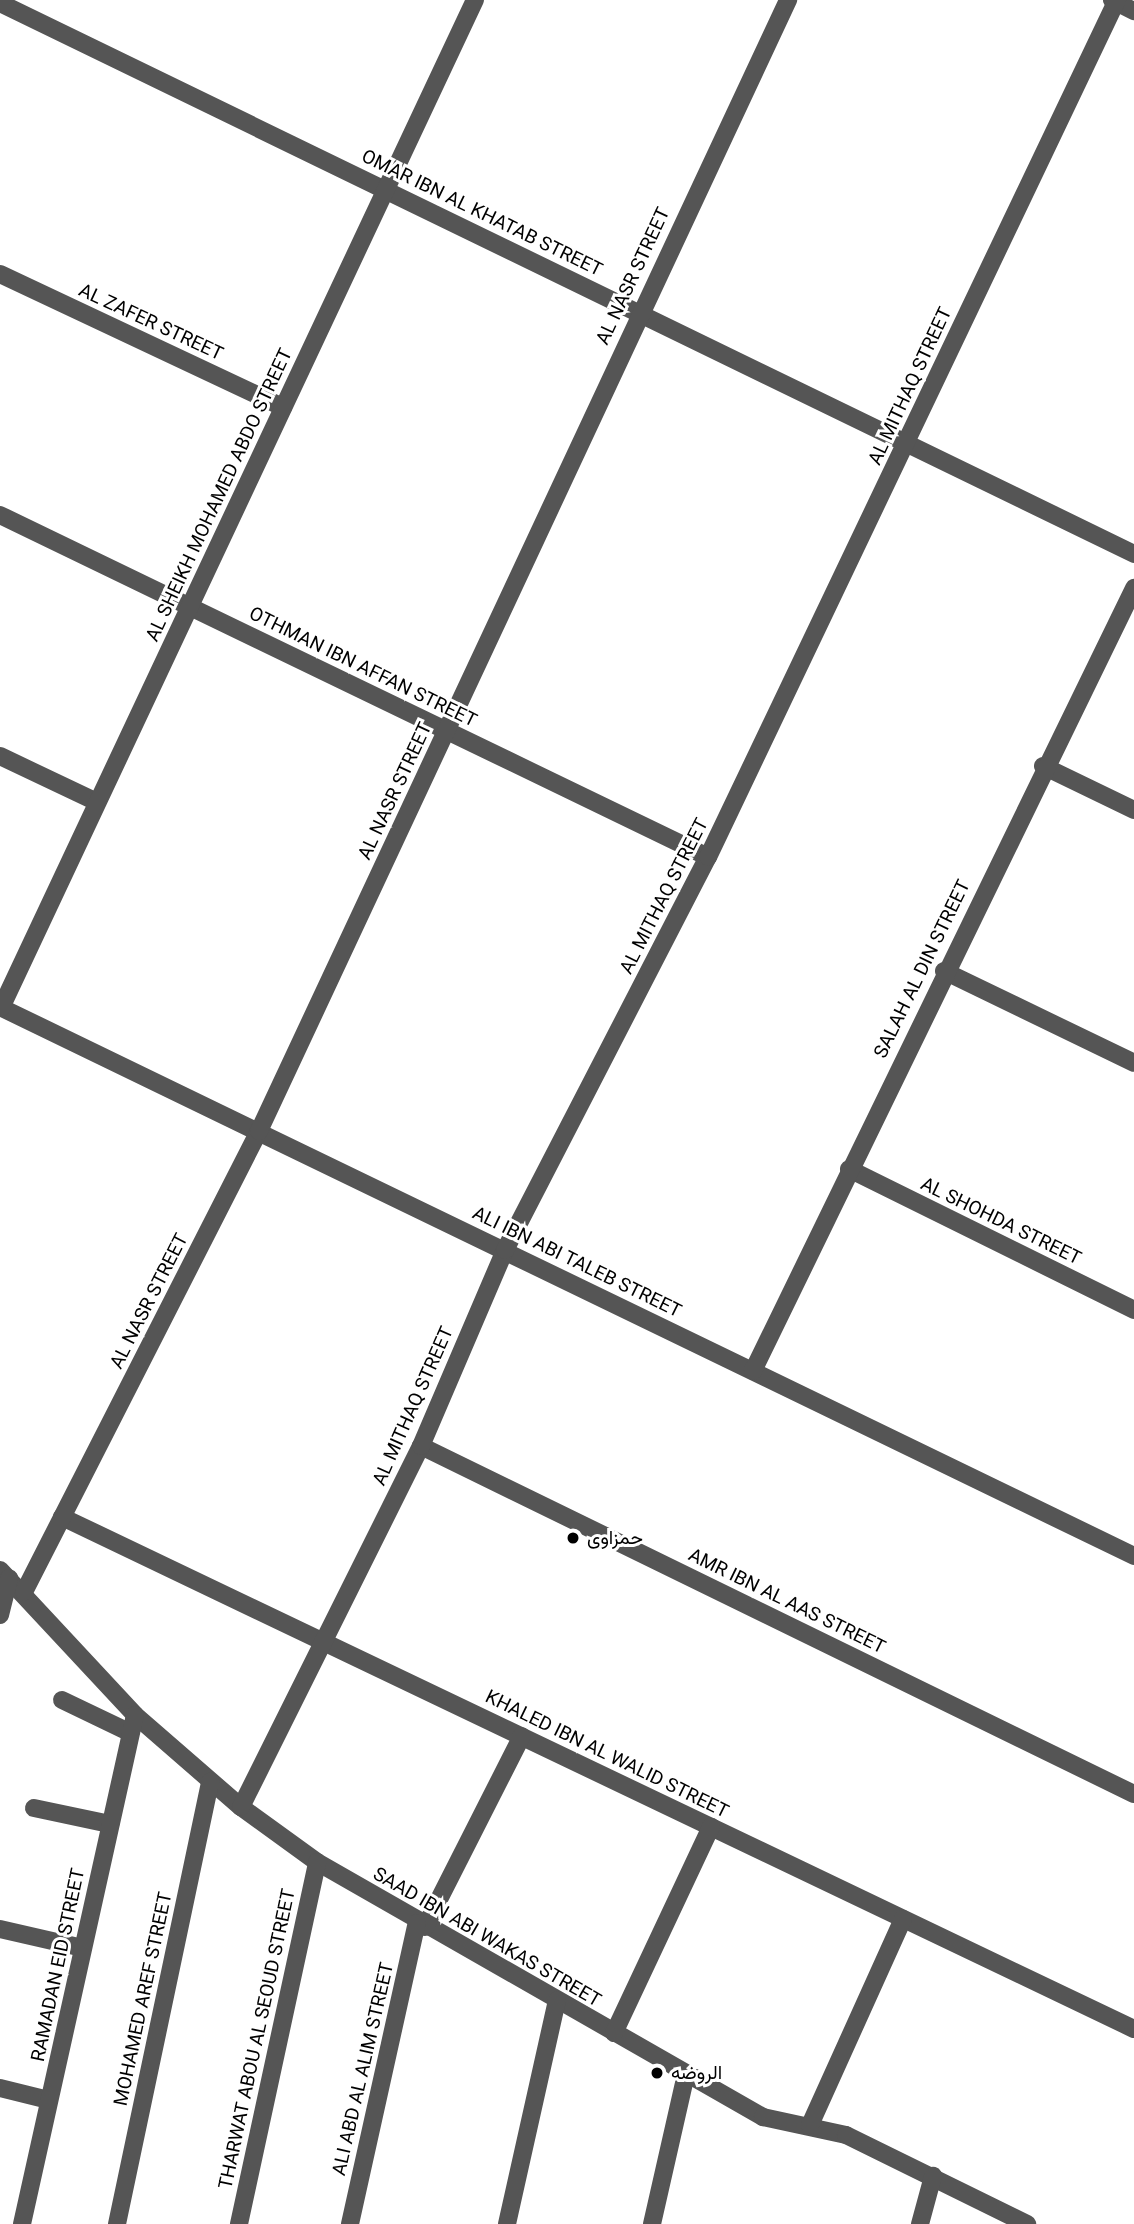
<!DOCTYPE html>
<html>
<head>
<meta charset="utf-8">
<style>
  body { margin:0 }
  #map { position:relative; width:1134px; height:2224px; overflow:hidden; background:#fff; font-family:Roboto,Vazirmatn,sans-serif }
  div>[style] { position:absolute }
  .minor>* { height:18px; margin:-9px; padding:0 9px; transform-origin:9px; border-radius:9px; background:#555 }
  .dots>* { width:19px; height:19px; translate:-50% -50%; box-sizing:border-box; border:4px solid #fff; border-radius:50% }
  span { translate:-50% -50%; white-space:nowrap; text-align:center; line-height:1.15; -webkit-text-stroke:6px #fff; paint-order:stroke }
  .street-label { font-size:19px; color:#000 }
  .poi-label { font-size:19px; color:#000 }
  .left { translate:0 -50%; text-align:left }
</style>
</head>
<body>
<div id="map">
  <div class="minor">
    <i style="left:1112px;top:0;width:25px;rotate:27deg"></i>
    <i style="left:0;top:3px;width:1261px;rotate:25.91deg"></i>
    <i style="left:0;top:274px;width:313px;rotate:25.2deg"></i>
    <i style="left:0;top:515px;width:786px;rotate:25.78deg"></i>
    <i style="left:0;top:756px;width:107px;rotate:25.4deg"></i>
    <i style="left:1043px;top:766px;width:101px;rotate:25.8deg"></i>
    <i style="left:944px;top:971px;width:211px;rotate:25.8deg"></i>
    <i style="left:0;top:1007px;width:1260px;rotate:25.83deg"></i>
    <i style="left:1px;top:1008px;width:1114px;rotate:-64.82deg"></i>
    <i style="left:849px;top:1169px;width:318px;rotate:26.3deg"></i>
    <i style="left:753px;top:1371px;width:871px;rotate:-64.05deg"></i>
    <i style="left:421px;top:1446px;width:793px;rotate:26.02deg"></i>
    <i style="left:62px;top:1517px;width:1188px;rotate:25.53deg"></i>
    <i style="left:0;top:1570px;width:198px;rotate:47deg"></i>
    <i style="left:135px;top:1715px;width:140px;rotate:41deg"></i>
    <i style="left:241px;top:1807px;width:94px;rotate:35.9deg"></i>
    <i style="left:317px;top:1862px;width:514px;rotate:29.76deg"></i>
    <i style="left:763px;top:2117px;width:85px;rotate:12.2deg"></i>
    <i style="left:846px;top:2135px;width:202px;rotate:26.2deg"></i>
    <i style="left:24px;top:1592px;width:517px;rotate:-62.99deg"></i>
    <i style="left:259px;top:1131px;width:1249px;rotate:-64.93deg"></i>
    <i style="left:0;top:1615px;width:38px;rotate:-76deg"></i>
    <i style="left:62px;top:1700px;width:76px;rotate:25.6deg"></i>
    <i style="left:241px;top:1807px;width:403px;rotate:-63.5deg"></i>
    <i style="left:421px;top:1446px;width:213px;rotate:-66.8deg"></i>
    <i style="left:505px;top:1250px;width:442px;rotate:-62.7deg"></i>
    <i style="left:708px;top:857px;width:950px;rotate:-64.49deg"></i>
    <i style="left:34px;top:1808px;width:78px;rotate:11.9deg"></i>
    <i style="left:425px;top:1927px;width:214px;rotate:-63.1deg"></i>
    <i style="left:0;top:1929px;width:85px;rotate:12.9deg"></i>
    <i style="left:614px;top:2033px;width:228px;rotate:-64.8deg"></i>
    <i style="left:0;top:2088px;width:50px;rotate:13.8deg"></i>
    <i style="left:810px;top:2125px;width:226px;rotate:-65.7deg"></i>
    <i style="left:22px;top:2224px;width:521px;rotate:-77.48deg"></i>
    <i style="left:117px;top:2224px;width:452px;rotate:-78.1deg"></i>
    <i style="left:239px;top:2224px;width:370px;rotate:-77.8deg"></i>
    <i style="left:350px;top:2224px;width:308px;rotate:-77.5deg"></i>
    <i style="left:507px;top:2224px;width:229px;rotate:-77.4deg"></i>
    <i style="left:652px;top:2224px;width:154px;rotate:-77.2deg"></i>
    <i style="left:920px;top:2224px;width:50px;rotate:-74.8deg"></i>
  </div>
  <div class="dots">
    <i style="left:573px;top:1538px;background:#000"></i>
    <i style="left:657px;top:2073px;background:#000"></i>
  </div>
  <div class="street-label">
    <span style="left:482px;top:213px;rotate:26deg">OMAR IBN AL KHATAB STREET</span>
    <span style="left:633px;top:276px;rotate:-65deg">AL NASR STREET</span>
    <span style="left:151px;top:322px;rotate:25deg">AL ZAFER STREET</span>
    <span style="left:910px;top:386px;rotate:-65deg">AL MITHAQ STREET</span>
    <span style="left:219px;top:495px;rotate:-65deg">AL SHEIKH MOHAMED ABDO STREET</span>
    <span style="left:363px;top:667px;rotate:26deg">OTHMAN IBN AFFAN STREET</span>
    <span style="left:395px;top:791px;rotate:-65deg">AL NASR STREET</span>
    <span style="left:664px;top:896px;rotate:-63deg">AL MITHAQ STREET</span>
    <span style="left:922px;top:969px;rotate:-64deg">SALAH AL DIN STREET</span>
    <span style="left:1001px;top:1221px;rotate:26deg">AL SHOHDA STREET</span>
    <span style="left:577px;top:1262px;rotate:26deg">ALI IBN ABI TALEB STREET</span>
    <span style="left:149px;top:1301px;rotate:-63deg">AL NASR STREET</span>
    <span style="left:413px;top:1406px;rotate:-66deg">AL MITHAQ STREET</span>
    <span style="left:787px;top:1601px;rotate:26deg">AMR IBN AL AAS STREET</span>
    <span style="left:607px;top:1754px;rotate:26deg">KHALED IBN AL WALID STREET</span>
    <span style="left:487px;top:1937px;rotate:30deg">SAAD IBN ABI WAKAS STREET</span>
    <span style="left:58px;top:1965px;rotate:-78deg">RAMADAN EID STREET</span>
    <span style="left:143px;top:1999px;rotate:-78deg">MOHAMED AREF STREET</span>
    <span style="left:257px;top:2039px;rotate:-78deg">THARWAT ABOU AL SEOUD STREET</span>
    <span style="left:363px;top:2069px;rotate:-77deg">ALI ABD AL ALIM STREET</span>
  </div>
  <div class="poi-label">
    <span class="left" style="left:587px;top:1538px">حمزاوى</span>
    <span class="left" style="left:671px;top:2073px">الروضه</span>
  </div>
</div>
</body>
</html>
